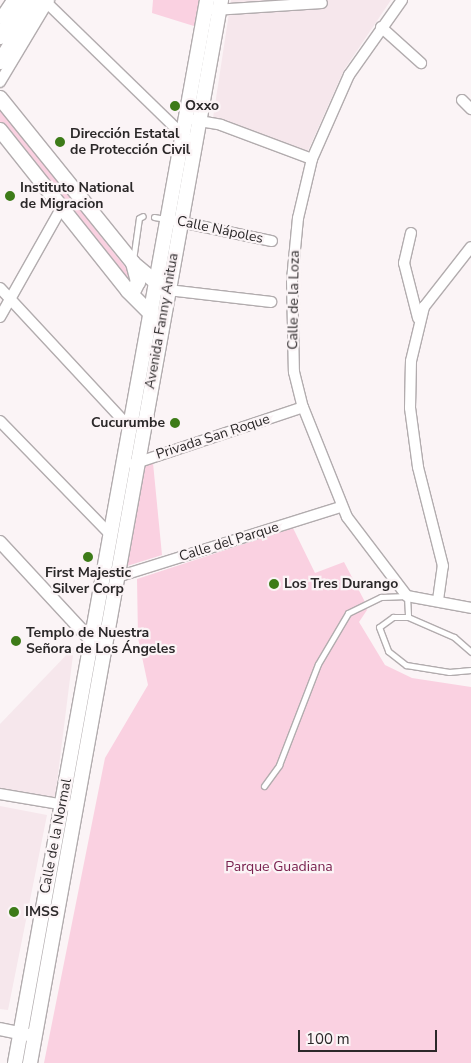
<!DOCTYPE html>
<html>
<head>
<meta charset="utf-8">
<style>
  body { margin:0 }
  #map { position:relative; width:471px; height:1063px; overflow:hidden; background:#fbf4f6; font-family:"Nunito Sans",sans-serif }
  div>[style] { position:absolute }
  .built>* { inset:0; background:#f6e7ec }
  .green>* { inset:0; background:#fad1e1 }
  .roads { filter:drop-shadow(1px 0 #b2acae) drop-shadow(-1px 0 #b2acae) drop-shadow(0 1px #b2acae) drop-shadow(0 -1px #b2acae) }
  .service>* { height:5px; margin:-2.5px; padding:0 2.5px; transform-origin:2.5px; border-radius:2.5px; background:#fff }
  .minor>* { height:10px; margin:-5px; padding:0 5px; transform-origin:5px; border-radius:5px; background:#fff }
  .tertiary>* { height:12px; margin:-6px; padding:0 6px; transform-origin:6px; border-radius:6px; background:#fff }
  .secondary>* { height:14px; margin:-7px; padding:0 7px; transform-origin:7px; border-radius:7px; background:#fff }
  .primary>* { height:15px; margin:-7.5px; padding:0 7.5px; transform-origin:7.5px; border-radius:7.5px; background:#fff }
  .dots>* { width:14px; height:14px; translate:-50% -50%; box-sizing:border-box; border:2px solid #fbf4f6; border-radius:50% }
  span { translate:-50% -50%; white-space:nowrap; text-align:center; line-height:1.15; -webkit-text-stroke:4.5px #fbf4f6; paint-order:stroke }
  .poi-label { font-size:14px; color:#2b2829; font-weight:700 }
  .left { translate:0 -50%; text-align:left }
  .right { translate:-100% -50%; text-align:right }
  .street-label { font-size:14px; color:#2b2829 }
  .park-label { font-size:14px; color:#79224f }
  .scale { position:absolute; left:298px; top:1030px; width:139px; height:22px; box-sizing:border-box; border:2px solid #2b2829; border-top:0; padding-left:6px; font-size:15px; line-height:18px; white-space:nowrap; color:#2b2829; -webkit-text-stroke:4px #fbf4f6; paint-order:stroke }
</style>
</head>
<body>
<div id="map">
  <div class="built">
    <i style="clip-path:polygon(231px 0,391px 0,344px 70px,307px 153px,213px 118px)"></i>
    <i style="clip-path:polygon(74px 647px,55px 798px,0 788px,0 724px)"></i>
    <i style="clip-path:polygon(0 806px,47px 815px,8px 1010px,0 1009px)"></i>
  </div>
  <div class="green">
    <i style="clip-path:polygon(153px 0,201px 0,197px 27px,152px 13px)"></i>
    <i style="clip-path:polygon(0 109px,126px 268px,132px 280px,129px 283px,0 127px)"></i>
    <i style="clip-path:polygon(153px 463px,162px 555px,127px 566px,139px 467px)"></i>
    <i style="clip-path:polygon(293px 528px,315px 573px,344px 562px,364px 600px,367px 610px,359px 622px,385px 665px,412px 678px,471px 687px,471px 1063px,44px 1063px,105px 758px,148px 685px,138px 638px,137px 579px)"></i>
  </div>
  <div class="roads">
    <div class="service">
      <i style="left:154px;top:217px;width:11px;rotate:10deg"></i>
      <i style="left:133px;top:260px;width:42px;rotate:-81.9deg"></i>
      <i style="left:139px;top:218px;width:4px;rotate:-27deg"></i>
      <i style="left:408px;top:617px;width:50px;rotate:23.5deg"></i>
      <i style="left:454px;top:637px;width:23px;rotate:41deg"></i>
      <i style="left:264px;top:786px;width:26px;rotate:-54deg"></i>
      <i style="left:279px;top:765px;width:108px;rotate:-68.9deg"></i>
      <i style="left:318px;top:664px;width:59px;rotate:-59.5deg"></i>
      <i style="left:348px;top:613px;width:37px;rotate:-26deg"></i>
      <i style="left:381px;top:597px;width:26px;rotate:-2deg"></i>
      <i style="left:407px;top:596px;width:21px;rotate:87deg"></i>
      <i style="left:408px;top:617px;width:15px;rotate:180deg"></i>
      <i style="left:393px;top:617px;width:17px;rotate:144deg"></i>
      <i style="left:379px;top:627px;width:26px;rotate:69deg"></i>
      <i style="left:388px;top:651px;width:23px;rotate:38deg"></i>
      <i style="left:406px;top:665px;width:44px;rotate:9.2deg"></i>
      <i style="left:449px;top:672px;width:22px;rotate:-5deg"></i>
    </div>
    <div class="minor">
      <i style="left:402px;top:0;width:92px;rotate:125.2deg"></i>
      <i style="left:349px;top:75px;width:92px;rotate:113.8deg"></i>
      <i style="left:312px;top:159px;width:61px;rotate:103.3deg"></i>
      <i style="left:298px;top:218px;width:62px;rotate:95.5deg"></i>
      <i style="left:292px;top:280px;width:92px;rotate:88.8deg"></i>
      <i style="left:294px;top:372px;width:36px;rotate:76deg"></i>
      <i style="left:303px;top:407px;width:118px;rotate:68.2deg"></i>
      <i style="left:347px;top:517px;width:99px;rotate:52.8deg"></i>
      <i style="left:407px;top:596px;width:65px;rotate:10.6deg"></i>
      <i style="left:47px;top:3px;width:195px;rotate:44.2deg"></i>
      <i style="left:214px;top:10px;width:108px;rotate:-3.7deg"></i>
      <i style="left:0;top:18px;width:22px;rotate:-56deg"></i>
      <i style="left:381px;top:27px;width:54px;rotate:42deg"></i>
      <i style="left:0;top:82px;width:96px;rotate:-59.1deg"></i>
      <i style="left:462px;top:100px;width:13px;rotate:45deg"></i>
      <i style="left:194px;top:120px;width:27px;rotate:10deg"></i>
      <i style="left:221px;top:125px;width:97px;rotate:20.5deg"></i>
      <i style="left:176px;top:221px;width:98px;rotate:11.8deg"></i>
      <i style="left:411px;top:233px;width:31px;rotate:103deg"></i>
      <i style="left:404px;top:263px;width:57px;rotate:75.7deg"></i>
      <i style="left:0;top:288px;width:192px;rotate:47.1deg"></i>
      <i style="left:168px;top:290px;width:104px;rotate:6.6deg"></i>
      <i style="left:0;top:317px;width:126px;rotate:-60.6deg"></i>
      <i style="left:0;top:421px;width:159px;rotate:45.8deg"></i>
      <i style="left:133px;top:464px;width:179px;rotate:-18.5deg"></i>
      <i style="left:117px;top:577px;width:235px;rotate:-17.4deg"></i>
      <i style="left:438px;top:600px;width:34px;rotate:-82deg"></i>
      <i style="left:443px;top:566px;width:102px;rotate:-104.2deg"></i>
      <i style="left:418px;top:467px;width:60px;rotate:-97.7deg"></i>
      <i style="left:410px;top:408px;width:47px;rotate:-88.8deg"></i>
      <i style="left:411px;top:361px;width:56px;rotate:-76.5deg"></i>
      <i style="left:424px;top:307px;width:76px;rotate:-51.9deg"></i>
      <i style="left:0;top:794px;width:78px;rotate:9.6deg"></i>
    </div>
    <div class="tertiary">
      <i style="left:0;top:542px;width:131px;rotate:47.2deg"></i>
      <i style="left:89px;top:638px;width:10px;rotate:17deg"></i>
      <i style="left:0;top:1029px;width:30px;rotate:12deg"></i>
    </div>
    <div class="secondary">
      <i style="left:0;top:98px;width:212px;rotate:51.1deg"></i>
      <i style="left:133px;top:263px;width:39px;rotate:40deg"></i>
      <i style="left:0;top:130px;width:206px;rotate:51.5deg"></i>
      <i style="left:128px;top:291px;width:41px;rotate:45deg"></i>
      <i style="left:133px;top:263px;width:20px;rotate:75deg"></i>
      <i style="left:138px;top:282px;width:11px;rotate:117deg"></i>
      <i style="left:15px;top:1063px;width:1080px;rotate:-79.76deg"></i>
      <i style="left:30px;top:1063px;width:1080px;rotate:-79.81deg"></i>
    </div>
    <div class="primary">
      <i style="left:0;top:36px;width:43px;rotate:-57.4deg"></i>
      <i style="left:0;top:61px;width:72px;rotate:-58.1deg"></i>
    </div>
  </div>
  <div class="dots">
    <i style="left:175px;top:106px;background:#3d7b18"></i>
    <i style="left:60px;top:142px;background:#3d7b18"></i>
    <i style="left:10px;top:196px;background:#3d7b18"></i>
    <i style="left:175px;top:423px;background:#3d7b18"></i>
    <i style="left:88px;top:557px;background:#3d7b18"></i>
    <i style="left:274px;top:584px;background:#3d7b18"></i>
    <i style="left:16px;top:641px;background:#3d7b18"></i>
    <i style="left:14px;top:912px;background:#3d7b18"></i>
  </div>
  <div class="poi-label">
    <span class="left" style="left:185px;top:106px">Oxxo</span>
    <span class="left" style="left:70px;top:142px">Dirección Estatal<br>de Protección Civil</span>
    <span class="left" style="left:20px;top:196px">Instituto National<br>de Migracion</span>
    <span class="right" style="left:165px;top:423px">Cucurumbe</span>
    <span style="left:88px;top:581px">First Majestic<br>Silver Corp</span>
    <span class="left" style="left:284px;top:584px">Los Tres Durango</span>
    <span class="left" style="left:26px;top:641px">Templo de Nuestra<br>Señora de Los Ángeles</span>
    <span class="left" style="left:25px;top:912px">IMSS</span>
  </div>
  <div class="street-label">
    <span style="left:220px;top:230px;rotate:12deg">Calle Nápoles</span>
    <span style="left:294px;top:300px;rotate:-89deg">Calle de la Loza</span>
    <span style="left:162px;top:321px;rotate:-80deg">Avenida Fanny Anitua</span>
    <span style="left:213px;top:437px;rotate:-18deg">Privada San Roque</span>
    <span style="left:229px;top:542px;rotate:-17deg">Calle del Parque</span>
    <span style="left:56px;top:836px;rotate:-79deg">Calle de la Normal</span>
  </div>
  <div class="park-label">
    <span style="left:279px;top:867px">Parque Guadiana</span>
  </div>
  <div class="scale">100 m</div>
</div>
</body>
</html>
